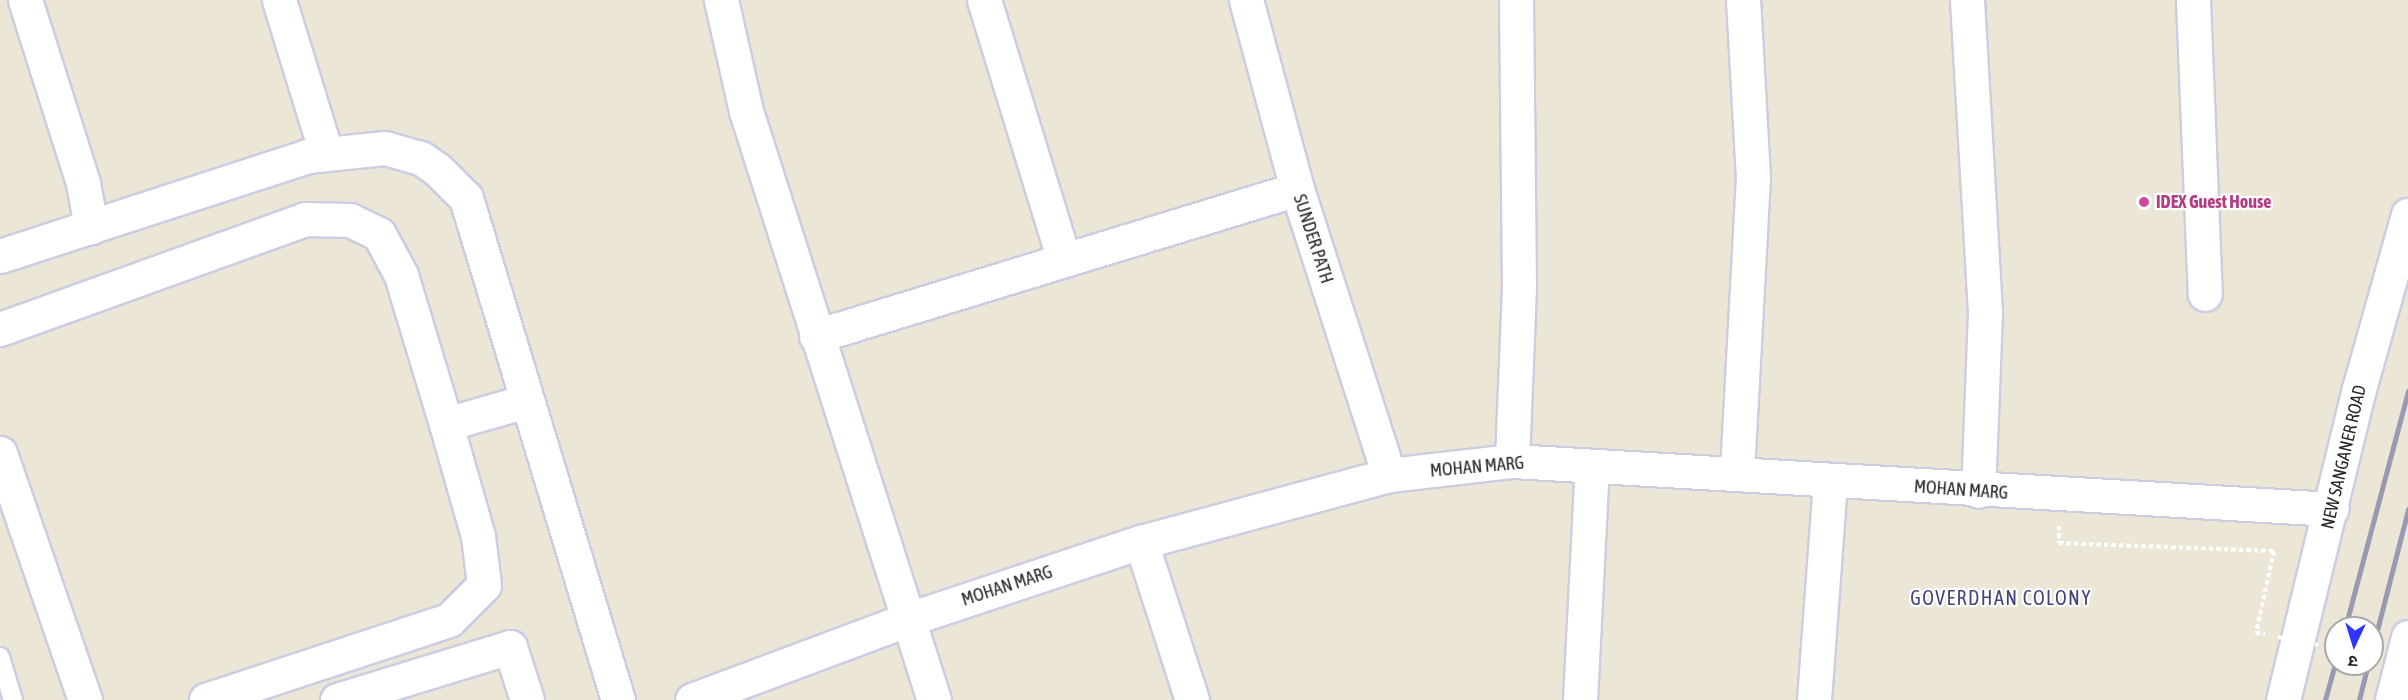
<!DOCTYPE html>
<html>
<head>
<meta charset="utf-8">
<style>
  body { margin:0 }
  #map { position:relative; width:2408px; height:700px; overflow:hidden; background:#ece6d6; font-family:"Asap Condensed","Noto Sans Devanagari",sans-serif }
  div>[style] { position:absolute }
  .path>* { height:4px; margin-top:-2px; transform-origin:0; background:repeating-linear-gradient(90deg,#fff 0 4.5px,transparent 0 7.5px) }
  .roads { filter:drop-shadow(2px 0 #cccce3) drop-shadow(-2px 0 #cccce3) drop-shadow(0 2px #cccce3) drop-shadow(0 -2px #cccce3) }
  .service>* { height:18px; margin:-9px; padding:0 9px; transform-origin:9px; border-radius:9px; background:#fff }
  .minor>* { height:33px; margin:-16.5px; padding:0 16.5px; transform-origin:16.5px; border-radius:16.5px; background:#fff }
  .secondary>* { height:33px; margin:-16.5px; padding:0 16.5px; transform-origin:16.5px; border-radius:16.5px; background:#fff }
  .rail>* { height:4.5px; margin:-2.25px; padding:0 2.25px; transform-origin:2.25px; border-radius:2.25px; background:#9a99b4 }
  .path-bridge>* { height:4px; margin-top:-2px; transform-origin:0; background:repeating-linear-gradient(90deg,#fff 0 4.5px,transparent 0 7.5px) }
  .dots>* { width:16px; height:16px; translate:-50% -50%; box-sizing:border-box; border:3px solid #fff; border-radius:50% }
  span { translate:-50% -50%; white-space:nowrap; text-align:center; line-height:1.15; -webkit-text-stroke:4.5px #fff; paint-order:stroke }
  .hotel-label { font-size:18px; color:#b23c85; font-weight:700 }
  .left { translate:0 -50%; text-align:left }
  .street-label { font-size:18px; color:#272727 }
  .neighbourhood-label { font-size:20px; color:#43447c; letter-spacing:1.5px }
  .north { position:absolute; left:2324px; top:616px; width:60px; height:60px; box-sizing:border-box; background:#fff; border:2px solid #a9a9a9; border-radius:50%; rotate:184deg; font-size:16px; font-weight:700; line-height:24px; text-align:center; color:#272727 }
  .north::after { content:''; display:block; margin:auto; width:21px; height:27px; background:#3034ff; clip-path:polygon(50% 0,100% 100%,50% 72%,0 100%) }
</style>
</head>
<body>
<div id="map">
  <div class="path">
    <i style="left:2059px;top:526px;width:17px;rotate:90deg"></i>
    <i style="left:2059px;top:543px;width:215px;rotate:2.1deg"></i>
    <i style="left:2274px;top:551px;width:84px;rotate:102.4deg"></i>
    <i style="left:2256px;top:633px;width:9px;rotate:6deg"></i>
  </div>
  <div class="roads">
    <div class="service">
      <i style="left:0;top:657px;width:45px;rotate:73.2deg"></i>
    </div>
    <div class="minor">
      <i style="left:25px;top:0;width:192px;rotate:72.4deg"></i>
      <i style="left:83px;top:183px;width:45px;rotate:79.7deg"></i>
      <i style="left:279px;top:0;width:160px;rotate:72.9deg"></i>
      <i style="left:721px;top:0;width:114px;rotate:77.3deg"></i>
      <i style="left:746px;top:111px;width:618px;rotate:72.3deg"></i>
      <i style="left:984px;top:0;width:268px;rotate:72.9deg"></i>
      <i style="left:1246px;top:0;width:196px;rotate:74.9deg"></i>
      <i style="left:1297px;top:189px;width:300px;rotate:72.2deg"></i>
      <i style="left:1967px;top:0;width:313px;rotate:86.7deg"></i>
      <i style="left:1985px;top:312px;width:179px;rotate:92.2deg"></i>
      <i style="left:2193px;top:0;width:294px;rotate:87.7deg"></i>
      <i style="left:0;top:256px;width:323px;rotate:-18deg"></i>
      <i style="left:307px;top:156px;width:78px;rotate:-5.9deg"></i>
      <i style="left:385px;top:148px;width:37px;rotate:16deg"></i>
      <i style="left:421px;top:158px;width:19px;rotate:35deg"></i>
      <i style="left:437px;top:169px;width:41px;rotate:45deg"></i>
      <i style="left:466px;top:198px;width:525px;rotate:73.15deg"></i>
      <i style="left:0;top:329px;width:324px;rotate:-19.8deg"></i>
      <i style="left:305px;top:219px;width:45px;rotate:1.3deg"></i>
      <i style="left:350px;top:220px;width:32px;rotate:26deg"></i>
      <i style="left:379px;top:234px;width:47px;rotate:61.8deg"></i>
      <i style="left:401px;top:275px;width:156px;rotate:73.2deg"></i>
      <i style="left:446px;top:424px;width:116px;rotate:74.1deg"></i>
      <i style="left:478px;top:536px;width:49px;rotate:83deg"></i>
      <i style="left:484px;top:585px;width:49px;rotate:135deg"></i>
      <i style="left:449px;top:620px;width:256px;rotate:161.8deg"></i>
      <i style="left:816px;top:336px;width:503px;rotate:-16.99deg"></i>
      <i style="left:446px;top:424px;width:84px;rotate:-15.9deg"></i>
      <i style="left:0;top:453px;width:261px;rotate:71deg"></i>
      <i style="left:1512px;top:461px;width:175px;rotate:-87.7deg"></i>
      <i style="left:1519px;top:286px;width:286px;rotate:-90.6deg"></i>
      <i style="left:1737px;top:472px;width:294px;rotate:-86.9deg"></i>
      <i style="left:1753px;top:178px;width:178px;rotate:-93.2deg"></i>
      <i style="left:1141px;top:542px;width:166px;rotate:72.1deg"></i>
      <i style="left:337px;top:700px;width:181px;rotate:-17deg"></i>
      <i style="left:510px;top:647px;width:56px;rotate:72.2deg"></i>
      <i style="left:692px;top:700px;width:232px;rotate:-20.5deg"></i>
      <i style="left:909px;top:619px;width:244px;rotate:-18.4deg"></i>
      <i style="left:1141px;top:542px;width:257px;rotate:-15.1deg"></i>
      <i style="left:1389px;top:475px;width:124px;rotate:-6.5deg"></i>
      <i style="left:1512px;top:461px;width:821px;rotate:3.35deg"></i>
      <i style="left:1580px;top:700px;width:234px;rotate:-87.1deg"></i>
      <i style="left:1814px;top:700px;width:220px;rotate:-85.8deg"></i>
    </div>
    <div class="secondary">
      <i style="left:2283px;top:700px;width:320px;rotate:-76.3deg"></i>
      <i style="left:2359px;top:389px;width:181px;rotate:-74.3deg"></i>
      <i style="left:2392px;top:700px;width:65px;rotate:-75.7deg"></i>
    </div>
  </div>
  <div class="rail">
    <i style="left:2345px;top:628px;width:245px;rotate:-75.1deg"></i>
    <i style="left:2372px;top:650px;width:145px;rotate:-75.6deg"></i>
    <i style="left:2325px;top:700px;width:41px;rotate:-74.6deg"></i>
    <i style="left:2359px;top:700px;width:37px;rotate:-76deg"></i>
  </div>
  <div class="path-bridge">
    <i style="left:2278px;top:637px;width:41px;rotate:11.3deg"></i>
  </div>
  <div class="dots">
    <i style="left:2144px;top:202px;background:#d1479c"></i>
  </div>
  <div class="hotel-label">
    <span class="left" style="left:2156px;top:202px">IDEX Guest House</span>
  </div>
  <div class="street-label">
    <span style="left:1313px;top:239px;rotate:72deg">SUNDER PATH</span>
    <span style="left:2344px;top:457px;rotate:-77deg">NEW SANGANER ROAD</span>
    <span style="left:1477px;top:467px;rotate:-5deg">MOHAN MARG</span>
    <span style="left:1961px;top:490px;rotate:4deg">MOHAN MARG</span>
    <span style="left:1007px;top:586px;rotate:-18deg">MOHAN MARG</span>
  </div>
  <div class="neighbourhood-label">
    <span style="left:2001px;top:597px">GOVERDHAN COLONY</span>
  </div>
  <div class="north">उ</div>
</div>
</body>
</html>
